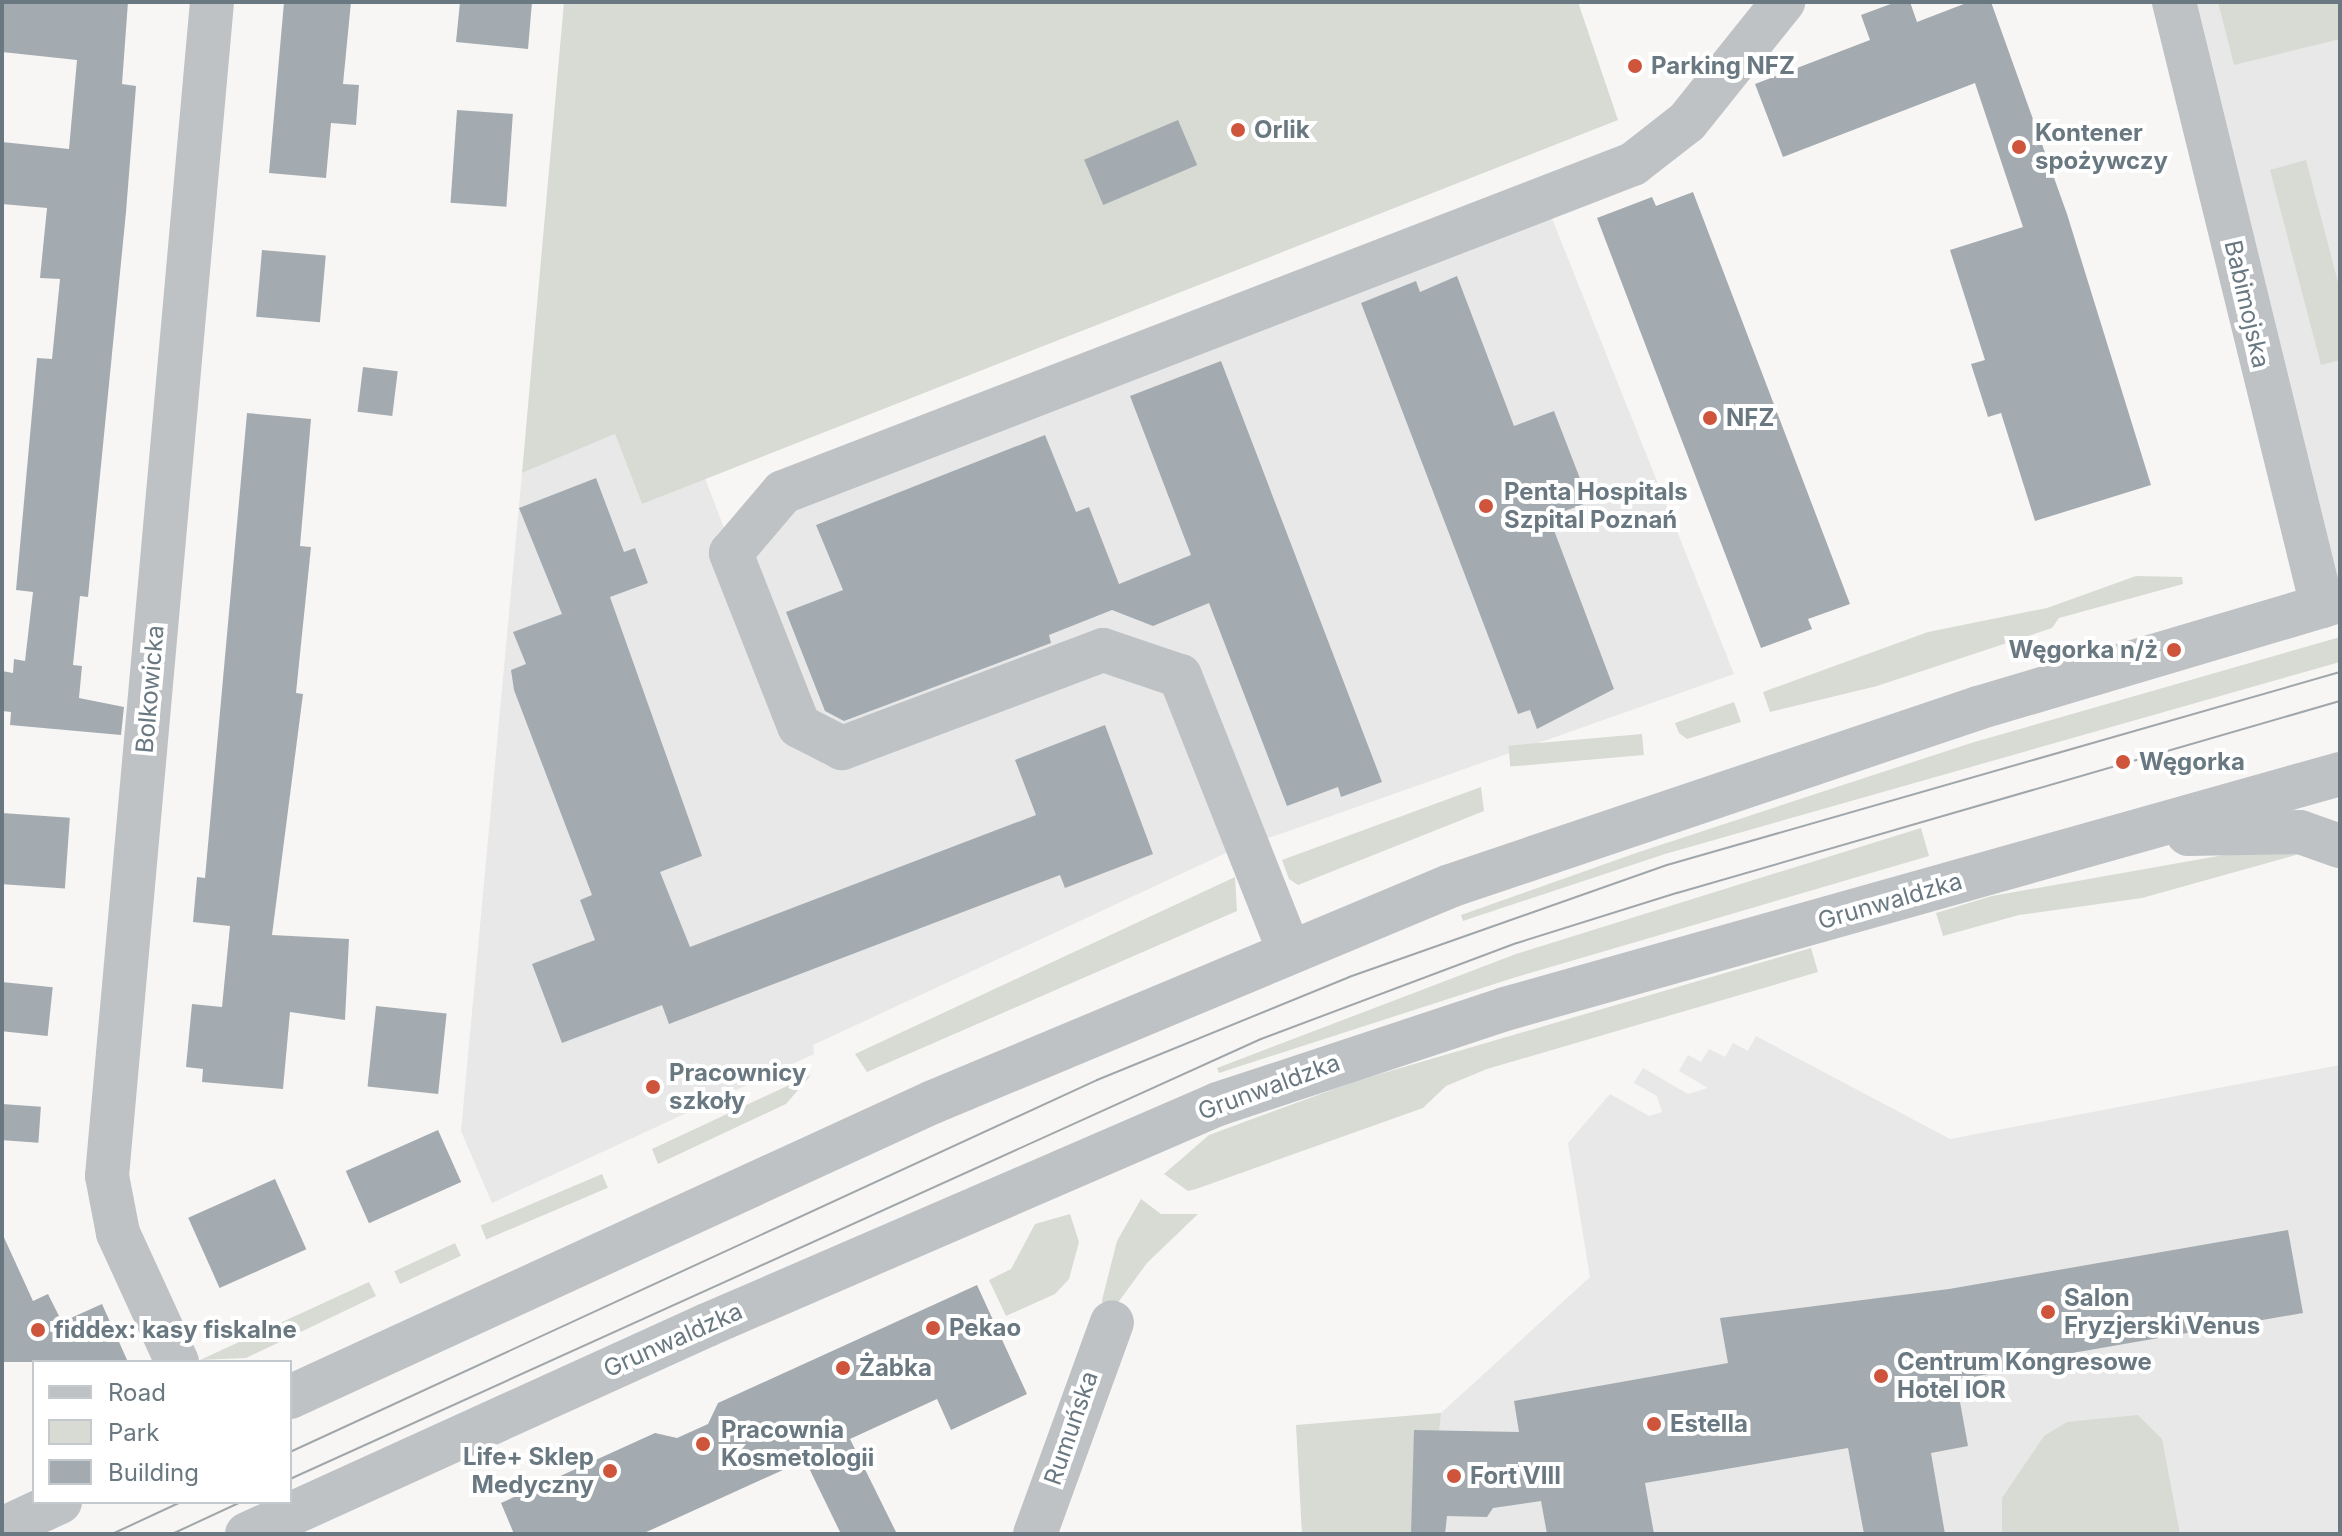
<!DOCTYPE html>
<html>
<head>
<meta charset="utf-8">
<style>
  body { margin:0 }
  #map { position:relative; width:2342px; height:1536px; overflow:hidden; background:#f7f6f4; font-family:Inter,sans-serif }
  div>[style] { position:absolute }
  .built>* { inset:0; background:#e7e8e7 }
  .green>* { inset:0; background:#d7dbd4; transform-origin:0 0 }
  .building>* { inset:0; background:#a4abb0; transform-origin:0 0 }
  .minor>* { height:44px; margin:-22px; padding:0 22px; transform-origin:22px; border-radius:22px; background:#bec2c5 }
  .tram>* { height:2px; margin:-1px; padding:0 1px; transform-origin:1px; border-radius:1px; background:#a0a6aa }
  .dots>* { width:22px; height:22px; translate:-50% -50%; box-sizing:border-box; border:4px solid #fff; border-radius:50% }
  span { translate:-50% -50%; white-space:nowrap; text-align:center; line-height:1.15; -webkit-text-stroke:8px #fff; paint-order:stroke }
  .poi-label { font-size:24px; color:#697881; font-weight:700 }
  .left { translate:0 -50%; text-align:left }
  .right { translate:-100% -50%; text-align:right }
  .street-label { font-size:24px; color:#697881 }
  .frame { position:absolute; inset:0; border:4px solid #697881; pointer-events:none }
  .legend { position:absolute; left:32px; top:1360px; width:260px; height:144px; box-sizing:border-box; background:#fff; border:2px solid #c3c9cd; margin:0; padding:10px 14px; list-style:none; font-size:24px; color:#697881 }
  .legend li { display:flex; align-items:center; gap:16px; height:40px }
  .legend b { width:40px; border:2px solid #c3c9cd }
</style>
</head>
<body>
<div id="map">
  <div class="built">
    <i style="clip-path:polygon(2174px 2px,2340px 2px,2340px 601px)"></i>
    <i style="clip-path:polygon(1551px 216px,1734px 674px,1226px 853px,813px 1045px,814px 1054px,492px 1203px,461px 1131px,522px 473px,615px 434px,642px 504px,705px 478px,727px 536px)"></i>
    <i style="clip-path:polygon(1756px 1036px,1950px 1139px,2340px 1065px,2340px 1534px,1430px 1534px,1441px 1413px,1590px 1277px,1568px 1143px,1610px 1094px,1649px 1116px,1662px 1112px,1657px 1096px,1634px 1083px,1643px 1068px,1688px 1094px,1708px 1088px,1679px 1071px,1688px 1055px,1701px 1062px,1709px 1049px,1725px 1057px,1733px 1043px,1748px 1051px)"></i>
  </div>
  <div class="green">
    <i style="clip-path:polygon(564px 2px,1578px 2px,1618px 120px,642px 504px,615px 434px,522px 473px)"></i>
    <i style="clip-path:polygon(2218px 2px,2340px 2px,2340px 39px,2234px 65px)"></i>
    <i style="clip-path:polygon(2306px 160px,2340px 290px,2340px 360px,2321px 365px,2270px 170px)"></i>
    <i style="clip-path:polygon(2136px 576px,2182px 577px,2183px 584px,2059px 618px,2052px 628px,1877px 686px,1770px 712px,1763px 692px,1928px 632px,2047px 608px)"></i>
    <i style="clip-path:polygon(2340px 637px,2340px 662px,1665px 854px,1463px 921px,1461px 915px,1636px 853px,1971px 743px)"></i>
    <i style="clip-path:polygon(1734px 702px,1741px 722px,1687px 739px,1679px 733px,1675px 723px)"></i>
    <i style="left:1642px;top:734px;width:21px;height:134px;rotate:85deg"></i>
    <i style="clip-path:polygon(1481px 787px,1484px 811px,1298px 885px,1289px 879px,1282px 860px)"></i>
    <i style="clip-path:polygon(1921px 828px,1929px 856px,1513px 978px,1219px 1073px,1217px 1068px,1516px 954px)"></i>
    <i style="clip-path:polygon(2241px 852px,2303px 853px,2142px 898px,2019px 915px,1943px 936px,1936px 913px,1992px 896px)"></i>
    <i style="clip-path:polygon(1235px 877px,1237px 911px,867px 1072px,855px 1054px)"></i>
    <i style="clip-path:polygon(1811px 948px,1818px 972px,1487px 1069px,1446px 1086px,1423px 1108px,1196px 1189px,1188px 1191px,1164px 1174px,1209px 1135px,1356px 1081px)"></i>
    <i style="clip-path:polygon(811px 1075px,786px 1104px,658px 1164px,652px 1149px)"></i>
    <i style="left:602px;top:1174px;width:15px;height:132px;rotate:67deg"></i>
    <i style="clip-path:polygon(1141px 1199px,1161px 1214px,1198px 1214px,1147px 1263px,1106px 1319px,1102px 1300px,1117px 1241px)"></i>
    <i style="clip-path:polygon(1070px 1214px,1079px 1242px,1069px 1279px,1055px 1294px,1006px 1316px,989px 1280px,1011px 1269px,1035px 1224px)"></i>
    <i style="left:455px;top:1243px;width:14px;height:67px;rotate:65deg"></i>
    <i style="clip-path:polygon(369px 1282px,376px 1296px,246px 1358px,200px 1360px)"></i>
    <i style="clip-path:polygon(1441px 1413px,1430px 1534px,1302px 1534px,1296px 1425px)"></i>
    <i style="clip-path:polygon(2138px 1415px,2162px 1439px,2180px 1534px,2002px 1534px,2002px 1498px,2044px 1436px,2067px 1422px)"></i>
  </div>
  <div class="building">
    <i style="clip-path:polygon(2px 2px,128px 2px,122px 84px,136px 86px,126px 212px,88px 597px,80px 596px,73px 665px,82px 666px,79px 698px,124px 707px,121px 735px,10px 725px,11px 712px,2px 711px,2px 671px,13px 673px,14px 659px,25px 661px,33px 592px,16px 590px,37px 358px,52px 359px,60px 279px,40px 278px,47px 208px,2px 204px,2px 142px,69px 149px,77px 60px,2px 52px)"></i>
    <i style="clip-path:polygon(284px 2px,351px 2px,343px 84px,359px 85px,356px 125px,331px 123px,326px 178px,269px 173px)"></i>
    <i style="clip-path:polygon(460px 2px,532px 2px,528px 49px,456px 42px)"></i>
    <i style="clip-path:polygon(1896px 2px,1910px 2px,1917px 22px,1969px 2px,1991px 2px,2067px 214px,2151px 485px,2035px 521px,2001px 413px,1988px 417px,1971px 364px,1985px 360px,1950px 250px,2023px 227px,1975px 83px,1783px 157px,1755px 84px,1870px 40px,1861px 15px)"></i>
    <i style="left:457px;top:110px;width:56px;height:93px;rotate:4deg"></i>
    <i style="left:1178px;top:120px;width:49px;height:102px;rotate:67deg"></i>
    <i style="clip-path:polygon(1693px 192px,1850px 604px,1808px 619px,1812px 629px,1761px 648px,1597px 218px,1652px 197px,1656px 206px)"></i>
    <i style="left:262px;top:250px;width:64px;height:67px;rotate:5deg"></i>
    <i style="clip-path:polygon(1457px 276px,1514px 426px,1554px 411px,1589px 502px,1549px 517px,1614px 689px,1537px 729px,1530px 710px,1518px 714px,1361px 303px,1416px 281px,1420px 292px)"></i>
    <i style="clip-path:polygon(1221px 361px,1382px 782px,1341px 797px,1338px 787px,1287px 806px,1209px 603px,1153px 626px,1112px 610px,1049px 635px,1051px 643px,844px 721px,825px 711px,786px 612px,843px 590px,816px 525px,1045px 435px,1076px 512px,1089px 507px,1119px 584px,1191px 555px,1130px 396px)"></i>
    <i style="left:363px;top:367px;width:35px;height:45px;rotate:7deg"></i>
    <i style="clip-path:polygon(247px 413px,311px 419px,300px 546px,311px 547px,296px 693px,303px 694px,272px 935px,349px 939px,345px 1020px,290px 1012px,283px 1089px,202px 1082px,203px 1069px,186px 1067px,192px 1004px,222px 1007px,230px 926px,193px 922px,197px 877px,205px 878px)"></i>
    <i style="clip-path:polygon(596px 478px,624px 552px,635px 548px,648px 583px,610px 597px,702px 856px,660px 872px,690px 947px,1036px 815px,1015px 760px,1105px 725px,1153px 854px,1065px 888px,1060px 875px,669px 1024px,662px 1005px,562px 1043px,532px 964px,595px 940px,580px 900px,592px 895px,514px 690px,511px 670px,526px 664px,513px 632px,562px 614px,519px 508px)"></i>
    <i style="left:2px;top:813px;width:68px;height:71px;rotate:4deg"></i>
    <i style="left:2px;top:982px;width:51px;height:49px;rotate:6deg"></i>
    <i style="left:376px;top:1006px;width:71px;height:81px;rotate:6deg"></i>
    <i style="left:2px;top:1104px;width:39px;height:36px;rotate:4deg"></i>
    <i style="left:438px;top:1130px;width:57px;height:101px;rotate:66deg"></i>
    <i style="left:275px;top:1179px;width:77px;height:95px;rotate:66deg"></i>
    <i style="clip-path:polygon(2288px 1230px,2303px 1313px,2015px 1363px,2016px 1369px,1956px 1380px,1968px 1446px,1931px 1453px,1945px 1534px,1864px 1534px,1848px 1448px,1645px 1483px,1654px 1534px,1547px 1534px,1541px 1501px,1493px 1508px,1487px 1517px,1447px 1516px,1445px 1534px,1411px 1534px,1414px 1430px,1519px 1432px,1514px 1401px,1728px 1363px,1720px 1318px,1949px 1289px)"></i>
    <i style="clip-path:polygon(2px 1233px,33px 1301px,48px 1294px,62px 1322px,102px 1304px,128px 1362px,2px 1362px)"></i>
    <i style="clip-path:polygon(977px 1285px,1027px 1394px,951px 1430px,937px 1399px,850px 1439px,897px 1534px,841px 1534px,805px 1460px,642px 1534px,514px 1534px,501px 1503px,655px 1433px,677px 1438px,708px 1424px,718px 1403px)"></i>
  </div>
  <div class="minor">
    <i style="left:2174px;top:2px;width:622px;rotate:76.23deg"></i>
    <i style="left:2188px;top:834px;width:112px;rotate:-1deg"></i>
    <i style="left:2300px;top:832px;width:42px;rotate:19.3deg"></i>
    <i style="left:1289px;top:951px;width:296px;rotate:-111.6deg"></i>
    <i style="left:1180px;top:676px;width:81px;rotate:-161.3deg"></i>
    <i style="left:1103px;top:650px;width:279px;rotate:159.4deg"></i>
    <i style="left:842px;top:748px;width:48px;rotate:-152.9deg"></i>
    <i style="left:799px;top:726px;width:186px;rotate:-111.5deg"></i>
    <i style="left:731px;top:553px;width:80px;rotate:-49.6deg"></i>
    <i style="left:783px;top:492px;width:911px;rotate:-21.1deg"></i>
    <i style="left:1633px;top:164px;width:68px;rotate:-37.9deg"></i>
    <i style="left:1687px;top:122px;width:154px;rotate:-51.3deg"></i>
    <i style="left:177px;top:1362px;width:142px;rotate:-114.6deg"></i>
    <i style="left:118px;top:1233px;width:58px;rotate:-100.9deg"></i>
    <i style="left:107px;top:1176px;width:1179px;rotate:-84.89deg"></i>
    <i style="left:290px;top:1397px;width:707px;rotate:-24.65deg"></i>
    <i style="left:933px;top:1102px;width:560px;rotate:-22.67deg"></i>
    <i style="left:1450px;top:886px;width:557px;rotate:-18.63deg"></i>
    <i style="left:1978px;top:708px;width:377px;rotate:-16.5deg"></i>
    <i style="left:2px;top:1529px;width:64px;rotate:-25deg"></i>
    <i style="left:247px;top:1534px;width:505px;rotate:-24.43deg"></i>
    <i style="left:707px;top:1325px;width:557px;rotate:-23.39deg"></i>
    <i style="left:1218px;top:1104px;width:302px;rotate:-18.3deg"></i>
    <i style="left:1505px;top:1009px;width:867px;rotate:-15.72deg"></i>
    <i style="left:1035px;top:1534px;width:225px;rotate:-70deg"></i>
  </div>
  <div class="tram">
    <i style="left:290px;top:1452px;width:889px;rotate:-24.75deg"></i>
    <i style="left:1097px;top:1080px;width:272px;rotate:-22.2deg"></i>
    <i style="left:1349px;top:977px;width:337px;rotate:-19.4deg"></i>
    <i style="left:1667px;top:865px;width:700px;rotate:-16deg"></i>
    <i style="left:290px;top:1479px;width:1066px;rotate:-24.38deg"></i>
    <i style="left:1261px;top:1039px;width:273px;rotate:-20.6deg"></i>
    <i style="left:1517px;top:943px;width:168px;rotate:-17.4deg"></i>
    <i style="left:1677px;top:893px;width:690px;rotate:-16.15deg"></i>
    <i style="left:112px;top:1534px;width:76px;rotate:-24.9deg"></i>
    <i style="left:172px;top:1534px;width:76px;rotate:-24.9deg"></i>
  </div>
  <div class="dots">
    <i style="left:1635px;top:66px;background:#ce553c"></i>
    <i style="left:1238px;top:130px;background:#ce553c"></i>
    <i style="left:2019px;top:147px;background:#ce553c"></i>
    <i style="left:1710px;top:418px;background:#ce553c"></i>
    <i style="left:1486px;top:506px;background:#ce553c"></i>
    <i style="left:2174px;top:650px;background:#ce553c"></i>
    <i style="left:2123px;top:762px;background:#ce553c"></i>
    <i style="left:653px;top:1087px;background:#ce553c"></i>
    <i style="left:2048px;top:1312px;background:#ce553c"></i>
    <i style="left:933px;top:1328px;background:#ce553c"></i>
    <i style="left:38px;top:1330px;background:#ce553c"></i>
    <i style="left:843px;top:1368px;background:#ce553c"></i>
    <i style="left:1881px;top:1376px;background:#ce553c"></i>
    <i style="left:1654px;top:1424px;background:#ce553c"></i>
    <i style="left:703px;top:1444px;background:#ce553c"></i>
    <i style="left:610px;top:1471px;background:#ce553c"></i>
    <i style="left:1454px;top:1476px;background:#ce553c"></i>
  </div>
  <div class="poi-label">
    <span class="left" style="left:1651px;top:66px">Parking NFZ</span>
    <span class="left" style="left:1254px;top:130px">Orlik</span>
    <span class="left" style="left:2035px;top:147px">Kontener<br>spożywczy</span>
    <span class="left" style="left:1726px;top:418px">NFZ</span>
    <span class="left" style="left:1504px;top:506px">Penta Hospitals<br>Szpital Poznań</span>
    <span class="right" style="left:2158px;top:650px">Węgorka n/ż</span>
    <span class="left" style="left:2139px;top:762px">Węgorka</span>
    <span class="left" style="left:669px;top:1087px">Pracownicy<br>szkoły</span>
    <span class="left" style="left:2064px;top:1312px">Salon<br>Fryzjerski Venus</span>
    <span class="left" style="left:949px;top:1328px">Pekao</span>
    <span class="left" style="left:54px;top:1330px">fiddex: kasy fiskalne</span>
    <span class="left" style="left:1897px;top:1376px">Centrum Kongresowe<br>Hotel IOR</span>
    <span class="left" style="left:859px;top:1368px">Żabka</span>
    <span class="left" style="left:1670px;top:1424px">Estella</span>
    <span class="left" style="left:721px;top:1444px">Pracownia<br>Kosmetologii</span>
    <span class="right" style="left:594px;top:1471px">Life+ Sklep<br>Medyczny</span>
    <span class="left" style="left:1470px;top:1476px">Fort VIII</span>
  </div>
  <div class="street-label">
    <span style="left:2247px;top:304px;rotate:77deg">Babimojska</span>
    <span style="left:150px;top:689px;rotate:-85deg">Bolkowicka</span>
    <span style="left:1890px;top:901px;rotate:-16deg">Grunwaldzka</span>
    <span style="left:1269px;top:1087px;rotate:-20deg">Grunwaldzka</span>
    <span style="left:673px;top:1340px;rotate:-24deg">Grunwaldzka</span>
    <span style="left:1071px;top:1428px;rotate:-71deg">Rumuńska</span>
  </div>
  <div class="frame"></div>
  <ul class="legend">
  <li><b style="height:10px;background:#bec2c5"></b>Road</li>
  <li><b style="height:22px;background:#d7dbd4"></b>Park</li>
  <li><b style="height:22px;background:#a4abb0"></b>Building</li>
  </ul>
</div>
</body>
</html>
